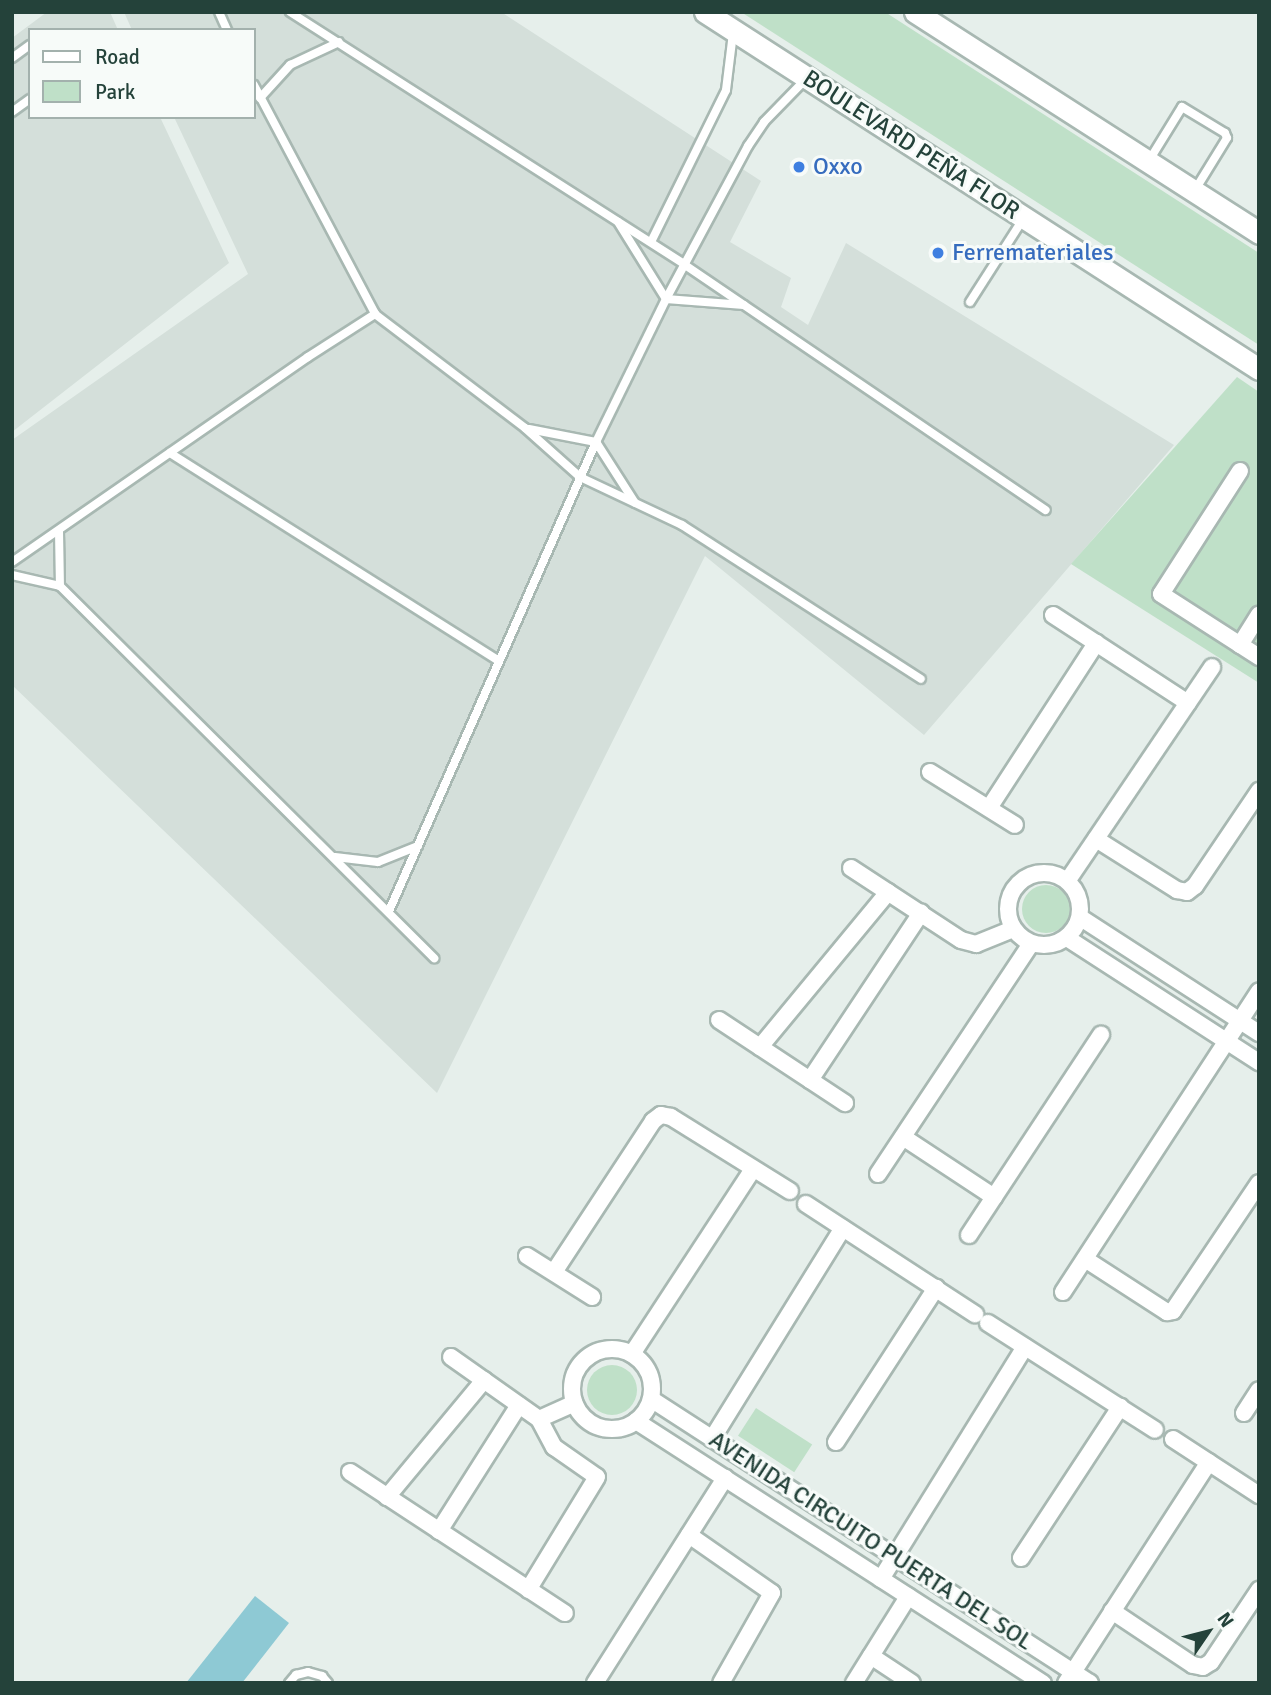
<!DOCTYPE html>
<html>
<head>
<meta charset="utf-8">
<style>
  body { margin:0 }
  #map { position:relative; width:1271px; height:1695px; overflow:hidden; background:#e6efeb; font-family:Signika,sans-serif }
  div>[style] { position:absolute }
  .built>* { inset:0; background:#d4dfda }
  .green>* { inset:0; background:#bfe0c8; transform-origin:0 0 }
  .round { border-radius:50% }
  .water>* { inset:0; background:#8ec9d4 }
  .roads { filter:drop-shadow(2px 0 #a8b8b2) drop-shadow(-2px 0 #a8b8b2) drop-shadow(0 2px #a8b8b2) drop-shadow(0 -2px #a8b8b2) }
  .lane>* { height:8px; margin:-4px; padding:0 4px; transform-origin:4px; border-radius:4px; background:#fff }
  .street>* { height:16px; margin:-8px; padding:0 8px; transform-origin:8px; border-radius:8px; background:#fff }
  .street>.ring { margin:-8px; padding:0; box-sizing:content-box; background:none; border:16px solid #fff; border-radius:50% }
  .secondary>* { height:21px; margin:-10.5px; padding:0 10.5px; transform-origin:10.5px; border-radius:10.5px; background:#fff }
  .dots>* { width:19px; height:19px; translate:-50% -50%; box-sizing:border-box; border:4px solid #f7fbf9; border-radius:50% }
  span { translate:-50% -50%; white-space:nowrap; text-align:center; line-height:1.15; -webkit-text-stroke:6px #f7fbf9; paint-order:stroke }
  .street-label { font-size:24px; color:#24423a }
  .shop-label { font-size:24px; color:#366cbe }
  .left { translate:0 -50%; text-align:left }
  .frame { position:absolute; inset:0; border:14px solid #24423a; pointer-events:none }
  .legend { position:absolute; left:28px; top:28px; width:228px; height:91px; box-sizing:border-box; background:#f7fbf9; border:2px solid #a3b1ad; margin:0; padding:9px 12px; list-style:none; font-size:21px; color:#24423a }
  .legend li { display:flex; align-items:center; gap:14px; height:35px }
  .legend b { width:35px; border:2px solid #a3b1ad }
  .north { position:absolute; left:1173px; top:1597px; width:70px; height:70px; -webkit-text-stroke:5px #f7fbf9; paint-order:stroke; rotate:55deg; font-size:19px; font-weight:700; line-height:28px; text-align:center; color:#24423a }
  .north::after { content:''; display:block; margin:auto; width:24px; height:32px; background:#24423a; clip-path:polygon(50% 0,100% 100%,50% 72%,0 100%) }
</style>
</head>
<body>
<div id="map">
  <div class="built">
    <i style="clip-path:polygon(47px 12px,110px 12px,118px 30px,30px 30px,30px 117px,160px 117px,229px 263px,12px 432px,12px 38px)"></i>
    <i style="clip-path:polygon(124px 12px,501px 12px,761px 181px,730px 242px,791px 278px,781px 307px,808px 325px,846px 243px,1174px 445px,924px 735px,705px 556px,437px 1093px,12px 685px,12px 440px,248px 274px,174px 117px,254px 117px,254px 30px,132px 30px)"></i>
  </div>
  <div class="green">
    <i style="clip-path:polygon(741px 12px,885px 12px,1259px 253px,1259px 345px)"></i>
    <i style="clip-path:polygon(1237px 377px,1259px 392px,1259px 683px,1071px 564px)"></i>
    <i class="round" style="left:1022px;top:885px;width:48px;height:48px"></i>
    <i class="round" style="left:587px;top:1365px;width:50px;height:50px"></i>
    <i style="left:756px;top:1408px;width:67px;height:33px;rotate:33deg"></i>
  </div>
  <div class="water">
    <i style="clip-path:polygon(255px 1596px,289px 1623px,242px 1683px,186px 1683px)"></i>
  </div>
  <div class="roads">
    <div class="lane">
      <i style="left:219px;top:12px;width:20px;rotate:66deg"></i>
      <i style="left:290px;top:12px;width:469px;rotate:32.6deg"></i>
      <i style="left:685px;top:265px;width:436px;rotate:34.2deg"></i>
      <i style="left:12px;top:58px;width:22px;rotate:-36deg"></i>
      <i style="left:254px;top:85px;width:259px;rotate:62.1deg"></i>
      <i style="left:375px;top:314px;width:188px;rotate:37.2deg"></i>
      <i style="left:525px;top:428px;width:74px;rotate:41.7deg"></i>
      <i style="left:580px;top:477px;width:113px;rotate:25.2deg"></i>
      <i style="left:682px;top:525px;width:284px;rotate:32.8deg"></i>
      <i style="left:260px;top:98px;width:45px;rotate:-47.7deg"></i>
      <i style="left:290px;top:65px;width:54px;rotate:-25.1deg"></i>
      <i style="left:12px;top:112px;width:22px;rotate:-36deg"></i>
      <i style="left:1150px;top:159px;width:61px;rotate:-58.4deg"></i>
      <i style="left:1182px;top:107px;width:50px;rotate:31.2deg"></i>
      <i style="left:1225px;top:133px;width:5px;rotate:68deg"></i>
      <i style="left:1227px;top:138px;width:61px;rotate:121.6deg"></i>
      <i style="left:618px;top:222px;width:91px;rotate:58.1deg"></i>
      <i style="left:666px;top:299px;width:78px;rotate:4.4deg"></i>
      <i style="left:651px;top:242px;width:169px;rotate:-63.7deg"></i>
      <i style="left:726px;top:90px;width:57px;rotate:-83deg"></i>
      <i style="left:970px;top:302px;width:98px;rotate:-57.4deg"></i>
      <i style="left:529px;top:429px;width:68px;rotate:11deg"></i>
      <i style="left:596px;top:442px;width:72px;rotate:57.4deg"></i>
      <i style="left:170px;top:453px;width:389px;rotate:32.3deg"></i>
      <i style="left:59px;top:531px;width:55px;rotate:89deg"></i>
      <i style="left:12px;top:562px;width:360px;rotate:-34.7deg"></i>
      <i style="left:308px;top:357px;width:80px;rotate:-32.7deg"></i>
      <i style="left:12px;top:575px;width:49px;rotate:12.9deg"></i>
      <i style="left:60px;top:586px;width:528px;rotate:44.85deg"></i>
      <i style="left:335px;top:857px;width:43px;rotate:6.6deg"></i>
      <i style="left:378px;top:862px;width:43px;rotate:-21.8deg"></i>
      <i style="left:389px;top:911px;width:513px;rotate:-66.19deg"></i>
      <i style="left:596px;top:442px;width:159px;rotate:-63.9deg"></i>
      <i style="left:666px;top:299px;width:174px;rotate:-61.8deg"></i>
      <i style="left:748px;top:146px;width:29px;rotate:-56deg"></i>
      <i style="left:764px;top:122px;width:59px;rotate:-45.7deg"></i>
      <i style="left:289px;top:1683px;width:11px;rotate:-49deg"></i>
      <i style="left:296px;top:1675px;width:12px;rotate:-14deg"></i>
      <i style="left:308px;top:1672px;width:15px;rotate:16deg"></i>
      <i style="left:322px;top:1676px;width:9px;rotate:49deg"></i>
    </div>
    <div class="street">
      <i style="left:1240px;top:471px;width:146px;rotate:122.7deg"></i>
      <i style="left:1161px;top:594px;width:117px;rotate:32.7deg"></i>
      <i style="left:1053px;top:615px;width:161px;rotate:33.1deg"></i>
      <i style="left:1240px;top:645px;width:36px;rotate:-58deg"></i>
      <i style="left:930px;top:772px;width:100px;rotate:31.9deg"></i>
      <i style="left:989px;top:808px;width:197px;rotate:-57deg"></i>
      <i style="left:1096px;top:839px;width:96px;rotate:32.2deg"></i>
      <i style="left:1177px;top:890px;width:10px;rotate:11deg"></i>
      <i style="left:1187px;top:892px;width:10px;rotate:-37deg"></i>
      <i style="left:1195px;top:886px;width:115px;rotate:-56deg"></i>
      <i style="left:851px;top:868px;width:131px;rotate:33.2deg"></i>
      <i style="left:961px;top:940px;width:16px;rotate:15deg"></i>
      <i style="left:976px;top:944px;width:40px;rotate:-22deg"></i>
      <i class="ring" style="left:1008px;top:873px;width:56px;height:56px"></i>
      <i style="left:1068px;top:880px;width:257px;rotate:-55.9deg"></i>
      <i style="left:1081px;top:918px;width:212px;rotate:32.9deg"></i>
      <i style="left:1067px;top:938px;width:229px;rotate:32.9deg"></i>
      <i style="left:719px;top:1020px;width:151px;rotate:33.4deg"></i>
      <i style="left:760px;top:1047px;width:201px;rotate:-50.4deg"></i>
      <i style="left:810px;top:1080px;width:201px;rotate:-56.4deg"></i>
      <i style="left:903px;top:1137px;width:109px;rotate:33.4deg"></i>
      <i style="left:878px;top:1174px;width:276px;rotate:-56.4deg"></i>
      <i style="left:806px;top:1204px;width:202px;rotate:33.1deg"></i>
      <i style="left:969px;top:1235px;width:240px;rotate:-56.6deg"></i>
      <i style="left:527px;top:1256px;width:77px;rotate:32.2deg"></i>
      <i style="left:1085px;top:1259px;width:98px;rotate:32.9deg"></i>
      <i style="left:1167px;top:1312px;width:6px;rotate:-9deg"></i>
      <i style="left:1173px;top:1311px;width:154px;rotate:-56.1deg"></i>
      <i style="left:554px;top:1272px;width:181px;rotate:-56.7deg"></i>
      <i style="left:653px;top:1121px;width:10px;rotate:-37deg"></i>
      <i style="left:661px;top:1115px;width:10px;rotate:11deg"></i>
      <i style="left:671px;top:1117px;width:140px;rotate:31.9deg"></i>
      <i style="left:1063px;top:1292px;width:359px;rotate:-56.9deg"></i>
      <i style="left:988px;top:1323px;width:198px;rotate:32.6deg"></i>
      <i class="ring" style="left:572px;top:1349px;width:64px;height:64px"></i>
      <i style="left:632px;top:1354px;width:221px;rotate:-56.8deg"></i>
      <i style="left:451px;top:1357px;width:108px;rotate:35.2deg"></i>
      <i style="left:539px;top:1419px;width:32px;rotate:62deg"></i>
      <i style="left:554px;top:1447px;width:52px;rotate:34.9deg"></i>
      <i style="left:597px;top:1477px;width:132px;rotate:121.4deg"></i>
      <i style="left:651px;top:1399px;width:523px;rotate:32.9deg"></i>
      <i style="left:1244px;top:1413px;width:27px;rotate:-57deg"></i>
      <i style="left:539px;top:1419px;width:39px;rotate:-24deg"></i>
      <i style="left:636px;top:1421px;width:484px;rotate:32.8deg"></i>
      <i style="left:712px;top:1439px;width:248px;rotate:-58.2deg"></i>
      <i style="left:1173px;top:1439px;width:103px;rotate:33.1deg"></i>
      <i style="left:836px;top:1442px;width:184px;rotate:-57deg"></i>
      <i style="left:350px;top:1472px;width:257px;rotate:33.3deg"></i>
      <i style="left:387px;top:1497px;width:152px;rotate:-50.3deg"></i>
      <i style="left:439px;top:1531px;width:149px;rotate:-57.6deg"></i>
      <i style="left:689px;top:1535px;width:101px;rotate:34.9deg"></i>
      <i style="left:772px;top:1593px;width:103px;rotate:119.5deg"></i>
      <i style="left:1021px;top:1558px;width:181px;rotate:-56.7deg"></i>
      <i style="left:881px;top:1579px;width:273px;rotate:-58.2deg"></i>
      <i style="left:1112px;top:1611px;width:97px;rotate:33.7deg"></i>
      <i style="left:1193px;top:1665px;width:10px;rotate:11deg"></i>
      <i style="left:1203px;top:1667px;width:9px;rotate:-32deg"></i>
      <i style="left:1211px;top:1662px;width:87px;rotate:-56.3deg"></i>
      <i style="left:871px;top:1656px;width:49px;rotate:33.4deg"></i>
      <i style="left:595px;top:1683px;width:243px;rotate:-57.6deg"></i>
      <i style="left:854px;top:1683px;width:102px;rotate:-57.9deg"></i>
      <i style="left:1066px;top:1683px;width:263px;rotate:-57.1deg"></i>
    </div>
    <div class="secondary">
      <i style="left:705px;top:12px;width:659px;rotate:32.8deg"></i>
      <i style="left:915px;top:12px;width:409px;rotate:32.7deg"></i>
    </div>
  </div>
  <div class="dots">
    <i style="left:799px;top:167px;background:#3f7fe0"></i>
    <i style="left:938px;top:253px;background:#3f7fe0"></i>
  </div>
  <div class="street-label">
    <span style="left:911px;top:145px;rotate:33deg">BOULEVARD PEÑA FLOR</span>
    <span style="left:871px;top:1541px;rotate:33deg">AVENIDA CIRCUITO PUERTA DEL SOL</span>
  </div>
  <div class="shop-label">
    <span class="left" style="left:813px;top:167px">Oxxo</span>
    <span class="left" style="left:952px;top:253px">Ferremateriales</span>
  </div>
  <div class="frame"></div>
  <ul class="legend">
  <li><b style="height:9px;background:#fff"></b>Road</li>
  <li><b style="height:19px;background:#bfe0c8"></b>Park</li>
  </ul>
  <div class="north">N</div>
</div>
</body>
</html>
